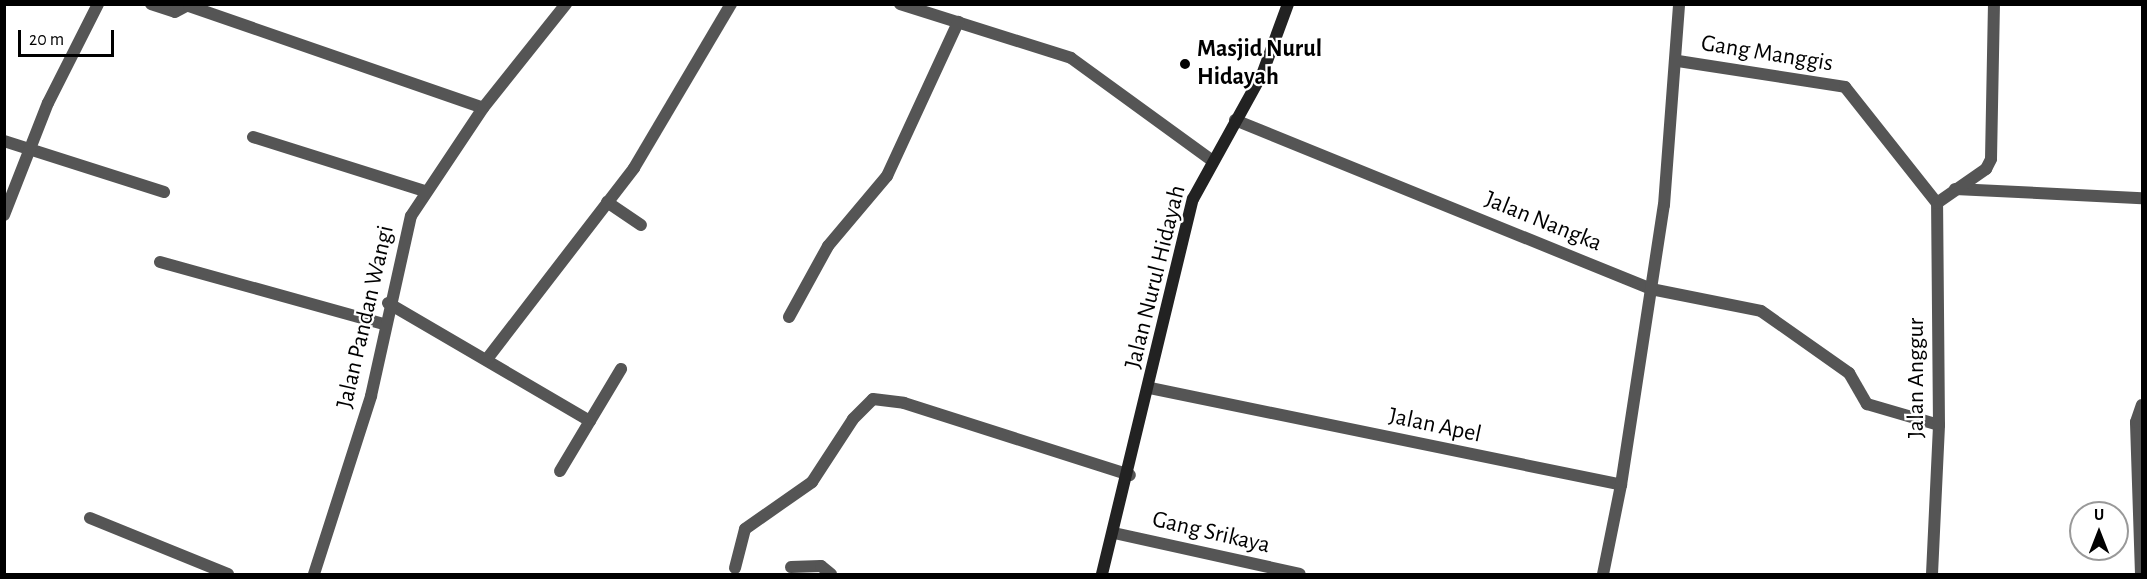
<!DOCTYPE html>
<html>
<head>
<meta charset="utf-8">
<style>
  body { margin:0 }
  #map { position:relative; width:2147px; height:579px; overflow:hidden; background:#fff; font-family:"Alegreya Sans",sans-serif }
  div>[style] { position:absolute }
  .street>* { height:12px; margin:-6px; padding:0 6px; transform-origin:6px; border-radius:6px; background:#555 }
  .secondary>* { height:12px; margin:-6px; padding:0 6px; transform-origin:6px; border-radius:6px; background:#222 }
  .dots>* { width:16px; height:16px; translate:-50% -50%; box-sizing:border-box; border:3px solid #fff; border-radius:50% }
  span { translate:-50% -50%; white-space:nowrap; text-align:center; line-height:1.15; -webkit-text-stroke:4.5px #fff; paint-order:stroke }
  .poi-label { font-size:24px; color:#000; font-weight:700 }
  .left { translate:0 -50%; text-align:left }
  .street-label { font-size:24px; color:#000 }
  .frame { position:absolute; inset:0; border:6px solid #000; pointer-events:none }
  .north { position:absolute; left:2069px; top:501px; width:60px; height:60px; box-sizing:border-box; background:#fff; border:2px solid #999; border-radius:50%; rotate:0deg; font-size:16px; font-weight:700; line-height:24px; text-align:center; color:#000 }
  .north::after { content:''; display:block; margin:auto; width:21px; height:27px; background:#000; clip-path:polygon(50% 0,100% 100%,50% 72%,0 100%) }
  .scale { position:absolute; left:18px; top:30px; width:96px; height:27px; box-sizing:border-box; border:3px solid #000; border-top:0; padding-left:8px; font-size:18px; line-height:21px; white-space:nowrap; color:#000; -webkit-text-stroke:4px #fff; paint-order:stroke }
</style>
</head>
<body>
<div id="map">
  <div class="street">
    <i style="left:151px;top:4px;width:25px;rotate:18deg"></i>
    <i style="left:175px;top:12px;width:17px;rotate:-28deg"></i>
    <i style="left:900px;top:4px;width:179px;rotate:17.5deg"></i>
    <i style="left:1071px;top:58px;width:172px;rotate:36deg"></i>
    <i style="left:189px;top:6px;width:311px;rotate:19.1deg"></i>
    <i style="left:1678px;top:61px;width:169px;rotate:8.8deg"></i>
    <i style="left:1845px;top:87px;width:148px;rotate:51.6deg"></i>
    <i style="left:1235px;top:120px;width:449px;rotate:22.1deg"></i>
    <i style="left:1651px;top:289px;width:112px;rotate:11.3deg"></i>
    <i style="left:1761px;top:311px;width:108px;rotate:35.2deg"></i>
    <i style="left:1849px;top:373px;width:36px;rotate:60deg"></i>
    <i style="left:1867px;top:404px;width:75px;rotate:16.3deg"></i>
    <i style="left:253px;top:137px;width:179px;rotate:17.5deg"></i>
    <i style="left:4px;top:141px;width:168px;rotate:17.7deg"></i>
    <i style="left:1955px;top:189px;width:187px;rotate:2.8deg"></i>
    <i style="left:607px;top:202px;width:41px;rotate:34.1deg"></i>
    <i style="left:4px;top:215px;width:120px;rotate:-68.6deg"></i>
    <i style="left:48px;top:103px;width:111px;rotate:-63.2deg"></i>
    <i style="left:160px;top:262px;width:231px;rotate:15.5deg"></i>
    <i style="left:388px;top:303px;width:234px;rotate:30.3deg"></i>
    <i style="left:789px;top:317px;width:81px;rotate:-61.2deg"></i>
    <i style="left:828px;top:246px;width:92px;rotate:-49.9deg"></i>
    <i style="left:887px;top:176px;width:170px;rotate:-65.2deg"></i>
    <i style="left:487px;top:359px;width:241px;rotate:-52.4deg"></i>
    <i style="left:634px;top:168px;width:191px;rotate:-59.4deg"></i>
    <i style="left:1150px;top:388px;width:481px;rotate:11.6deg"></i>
    <i style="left:1621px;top:485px;width:91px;rotate:101.4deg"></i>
    <i style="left:560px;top:471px;width:119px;rotate:-59.1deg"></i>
    <i style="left:1621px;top:485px;width:283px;rotate:-81.3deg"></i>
    <i style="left:1664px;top:205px;width:202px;rotate:-85.7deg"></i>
    <i style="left:90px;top:518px;width:149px;rotate:22.1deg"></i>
    <i style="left:1114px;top:533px;width:190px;rotate:12.4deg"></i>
    <i style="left:791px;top:567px;width:30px;rotate:-2deg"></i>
    <i style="left:821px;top:566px;width:13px;rotate:39deg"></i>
    <i style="left:735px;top:568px;width:40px;rotate:-75.6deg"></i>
    <i style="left:745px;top:529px;width:82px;rotate:-35deg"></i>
    <i style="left:812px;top:482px;width:75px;rotate:-56.9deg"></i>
    <i style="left:853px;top:419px;width:28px;rotate:-45deg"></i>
    <i style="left:873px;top:399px;width:31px;rotate:7deg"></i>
    <i style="left:904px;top:403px;width:237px;rotate:17.7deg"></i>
    <i style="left:314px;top:574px;width:187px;rotate:-72.2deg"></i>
    <i style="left:371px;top:396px;width:184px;rotate:-77.5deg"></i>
    <i style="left:411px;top:216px;width:130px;rotate:-56.3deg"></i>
    <i style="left:483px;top:108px;width:133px;rotate:-51.4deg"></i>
    <i style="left:1932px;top:574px;width:149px;rotate:-87.3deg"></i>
    <i style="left:1939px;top:425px;width:222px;rotate:-90.5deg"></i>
    <i style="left:1937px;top:203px;width:60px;rotate:-34.8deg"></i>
    <i style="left:1986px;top:169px;width:11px;rotate:-63deg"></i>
    <i style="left:1991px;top:159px;width:155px;rotate:-88.9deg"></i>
    <i style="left:2141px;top:574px;width:152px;rotate:-91.9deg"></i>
    <i style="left:2136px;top:422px;width:18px;rotate:-71deg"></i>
  </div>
  <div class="secondary">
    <i style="left:1102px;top:574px;width:386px;rotate:-76.4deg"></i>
    <i style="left:1193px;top:199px;width:145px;rotate:-61.1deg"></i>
    <i style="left:1263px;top:72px;width:72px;rotate:-69.8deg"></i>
  </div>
  <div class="dots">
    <i style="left:1185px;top:64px;background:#000"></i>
  </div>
  <div class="poi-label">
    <span class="left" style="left:1197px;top:64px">Masjid Nurul<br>Hidayah</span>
  </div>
  <div class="street-label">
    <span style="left:1767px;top:54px;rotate:9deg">Gang Manggis</span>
    <span style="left:1543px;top:222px;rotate:22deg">Jalan Nangka</span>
    <span style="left:1156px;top:277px;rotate:-76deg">Jalan Nurul Hidayah</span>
    <span style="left:366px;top:317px;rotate:-77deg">Jalan Pandan Wangi</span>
    <span style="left:1917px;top:378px;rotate:-90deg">Jalan Anggur</span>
    <span style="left:1435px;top:426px;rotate:12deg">Jalan Apel</span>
    <span style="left:1211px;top:533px;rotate:13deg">Gang Srikaya</span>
  </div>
  <div class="frame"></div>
  <div class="north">U</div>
  <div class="scale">20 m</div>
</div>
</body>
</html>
